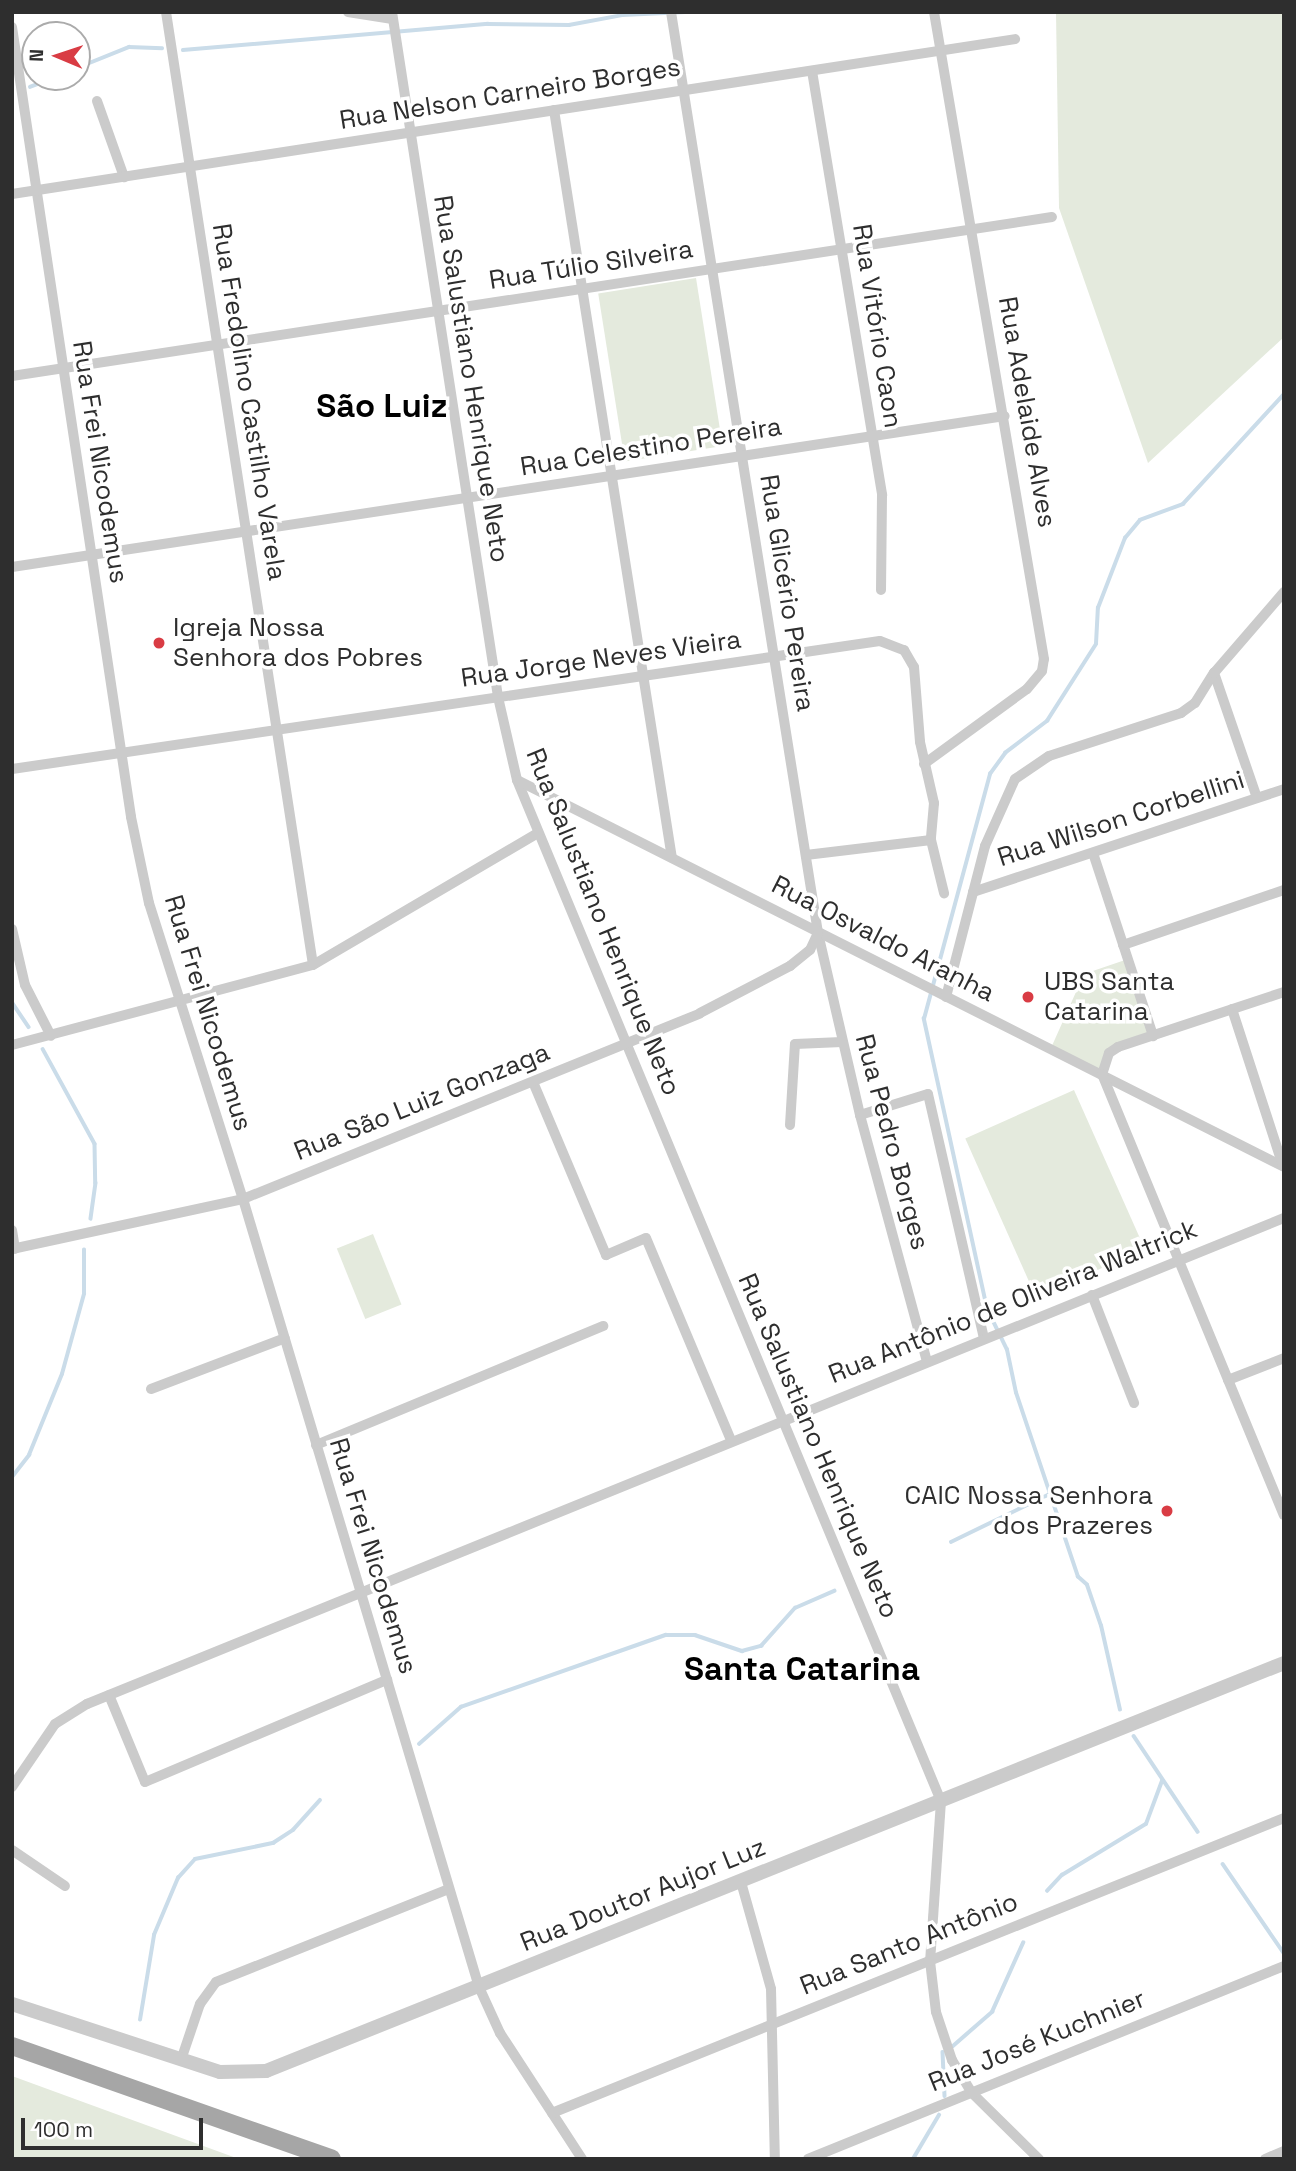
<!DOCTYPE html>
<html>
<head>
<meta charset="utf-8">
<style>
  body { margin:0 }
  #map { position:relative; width:1296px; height:2171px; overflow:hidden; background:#fff; font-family:"Space Grotesk",sans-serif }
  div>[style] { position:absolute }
  .green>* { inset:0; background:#e4eadd; transform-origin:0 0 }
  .stream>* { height:3.5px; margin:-1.75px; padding:0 1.75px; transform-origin:1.75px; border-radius:1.75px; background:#cadce9 }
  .minor>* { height:10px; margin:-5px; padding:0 5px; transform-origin:5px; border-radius:5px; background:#cbcbcb }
  .tertiary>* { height:14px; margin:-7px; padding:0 7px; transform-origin:7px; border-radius:7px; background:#cbcbcb }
  .primary>* { height:18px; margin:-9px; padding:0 9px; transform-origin:9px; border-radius:9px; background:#a6a6a6 }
  .dots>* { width:19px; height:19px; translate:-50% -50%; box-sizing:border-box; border:4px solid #fff; border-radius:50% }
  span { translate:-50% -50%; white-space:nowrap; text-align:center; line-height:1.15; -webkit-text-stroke:7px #fff; paint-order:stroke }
  .street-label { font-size:26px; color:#2e2e2e }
  .poi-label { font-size:26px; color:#2e2e2e }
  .left { translate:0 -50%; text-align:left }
  .right { translate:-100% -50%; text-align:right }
  .district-label { font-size:33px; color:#000; font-weight:700 }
  .frame { position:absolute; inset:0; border:14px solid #2e2e2e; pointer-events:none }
  .north { position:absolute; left:21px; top:21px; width:70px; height:70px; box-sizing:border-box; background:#fff; border:2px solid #ababab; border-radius:50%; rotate:272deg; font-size:19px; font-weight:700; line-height:28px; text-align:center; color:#2e2e2e }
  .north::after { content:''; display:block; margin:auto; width:24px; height:32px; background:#d93c44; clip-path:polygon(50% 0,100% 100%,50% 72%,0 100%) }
  .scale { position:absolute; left:21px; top:2118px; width:182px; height:32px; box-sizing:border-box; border:4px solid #2e2e2e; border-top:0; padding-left:9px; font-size:21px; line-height:24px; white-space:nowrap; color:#2e2e2e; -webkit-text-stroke:5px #fff; paint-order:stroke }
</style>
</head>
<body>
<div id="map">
  <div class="green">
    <i style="clip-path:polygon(1056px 12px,1284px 12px,1284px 337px,1148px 463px,1059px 208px)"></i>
    <i style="left:696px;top:278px;width:170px;height:99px;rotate:81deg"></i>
    <i style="clip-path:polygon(1128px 959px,1153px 1036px,1118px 1047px,1102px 1074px,1051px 1048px,1084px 974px)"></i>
    <i style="left:1074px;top:1090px;width:174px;height:119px;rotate:66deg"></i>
    <i style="left:373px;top:1234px;width:76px;height:39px;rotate:68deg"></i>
    <i style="clip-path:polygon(12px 2076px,239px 2159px,12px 2159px)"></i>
  </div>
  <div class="stream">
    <i style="left:183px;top:50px;width:306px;rotate:-4.9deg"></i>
    <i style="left:488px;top:24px;width:81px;rotate:0.7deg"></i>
    <i style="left:569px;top:25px;width:55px;rotate:-10.5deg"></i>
    <i style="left:623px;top:15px;width:62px;rotate:-2.8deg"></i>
    <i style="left:77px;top:68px;width:56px;rotate:-22deg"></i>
    <i style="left:129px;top:47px;width:33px;rotate:2deg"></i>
    <i style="left:30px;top:87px;width:28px;rotate:-21deg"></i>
    <i style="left:12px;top:1002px;width:30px;rotate:56deg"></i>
    <i style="left:43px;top:1049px;width:108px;rotate:61.3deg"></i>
    <i style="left:95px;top:1144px;width:39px;rotate:89deg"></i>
    <i style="left:96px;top:1183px;width:36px;rotate:98deg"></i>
    <i style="left:12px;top:1477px;width:28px;rotate:-52deg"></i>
    <i style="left:29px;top:1455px;width:87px;rotate:-67.8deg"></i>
    <i style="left:62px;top:1374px;width:83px;rotate:-74.6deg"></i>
    <i style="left:84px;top:1294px;width:44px;rotate:-90deg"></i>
    <i style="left:951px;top:1542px;width:110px;rotate:-25.9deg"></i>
    <i style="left:1120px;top:1710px;width:86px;rotate:-102.7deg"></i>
    <i style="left:1101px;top:1626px;width:43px;rotate:-108.9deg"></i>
    <i style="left:1087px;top:1585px;width:12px;rotate:-138deg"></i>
    <i style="left:1078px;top:1577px;width:194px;rotate:-108.6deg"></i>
    <i style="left:1016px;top:1393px;width:44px;rotate:-101.8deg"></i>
    <i style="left:1007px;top:1350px;width:46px;rotate:-116deg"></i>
    <i style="left:987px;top:1309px;width:297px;rotate:-102.3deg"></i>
    <i style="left:924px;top:1019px;width:254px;rotate:-74.9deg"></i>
    <i style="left:990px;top:774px;width:26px;rotate:-54deg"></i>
    <i style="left:1005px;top:753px;width:53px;rotate:-37.3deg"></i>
    <i style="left:1047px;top:721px;width:91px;rotate:-57.5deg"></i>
    <i style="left:1096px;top:644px;width:36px;rotate:-87deg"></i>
    <i style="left:1098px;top:608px;width:75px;rotate:-68.9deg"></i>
    <i style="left:1125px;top:538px;width:23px;rotate:-50deg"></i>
    <i style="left:1140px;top:520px;width:46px;rotate:-20.4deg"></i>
    <i style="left:1183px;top:504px;width:149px;rotate:-47.4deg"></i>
    <i style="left:1134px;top:1736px;width:115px;rotate:56.3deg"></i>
    <i style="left:419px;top:1744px;width:56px;rotate:-41.4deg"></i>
    <i style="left:461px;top:1707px;width:217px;rotate:-19.4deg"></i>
    <i style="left:666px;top:1635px;width:29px"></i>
    <i style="left:695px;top:1635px;width:50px;rotate:18.8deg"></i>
    <i style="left:742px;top:1651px;width:20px;rotate:-15deg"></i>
    <i style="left:761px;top:1646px;width:51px;rotate:-48.2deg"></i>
    <i style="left:795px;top:1608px;width:43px;rotate:-23.6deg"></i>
    <i style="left:1223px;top:1864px;width:108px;rotate:55.6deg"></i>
    <i style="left:1047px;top:1891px;width:22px;rotate:-47deg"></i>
    <i style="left:1062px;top:1875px;width:98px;rotate:-31.3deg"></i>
    <i style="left:1146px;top:1824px;width:46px;rotate:-69.6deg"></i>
    <i style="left:140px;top:2020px;width:86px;rotate:-80.6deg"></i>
    <i style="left:154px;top:1935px;width:62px;rotate:-67.2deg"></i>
    <i style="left:178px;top:1878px;width:25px;rotate:-48deg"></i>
    <i style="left:195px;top:1859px;width:80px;rotate:-11.6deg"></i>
    <i style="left:273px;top:1843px;width:24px;rotate:-33deg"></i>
    <i style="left:293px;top:1830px;width:40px;rotate:-48deg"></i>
    <i style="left:953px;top:2046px;width:52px;rotate:-41.1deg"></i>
    <i style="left:992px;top:2012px;width:76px;rotate:-65.8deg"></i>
    <i style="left:943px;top:2052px;width:44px;rotate:87.4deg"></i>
    <i style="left:913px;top:2159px;width:51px;rotate:-59.4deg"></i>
  </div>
  <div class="minor">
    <i style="left:166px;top:12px;width:964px;rotate:81.23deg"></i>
    <i style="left:348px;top:12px;width:45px;rotate:9deg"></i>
    <i style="left:392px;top:12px;width:693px;rotate:81.2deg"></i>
    <i style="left:498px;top:697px;width:85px;rotate:77.1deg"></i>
    <i style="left:517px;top:780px;width:1106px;rotate:67.45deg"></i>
    <i style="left:941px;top:1801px;width:160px;rotate:93.9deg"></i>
    <i style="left:930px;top:1961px;width:51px;rotate:83.3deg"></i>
    <i style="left:936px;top:2012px;width:51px;rotate:71.6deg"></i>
    <i style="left:952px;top:2060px;width:39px;rotate:59deg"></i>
    <i style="left:972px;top:2093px;width:94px;rotate:44.6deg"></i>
    <i style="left:671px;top:12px;width:933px;rotate:80.93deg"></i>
    <i style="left:818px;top:933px;width:187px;rotate:77deg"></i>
    <i style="left:860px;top:1115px;width:255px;rotate:74.8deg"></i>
    <i style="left:12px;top:27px;width:799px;rotate:81.43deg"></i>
    <i style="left:131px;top:817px;width:88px;rotate:78.2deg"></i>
    <i style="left:149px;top:903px;width:311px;rotate:72.4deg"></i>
    <i style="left:243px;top:1199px;width:823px;rotate:73.33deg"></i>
    <i style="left:479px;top:1987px;width:51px;rotate:65.5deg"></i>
    <i style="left:500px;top:2033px;width:150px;rotate:56.9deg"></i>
    <i style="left:812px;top:71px;width:430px;rotate:80.6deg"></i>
    <i style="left:882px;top:495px;width:95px;rotate:90.6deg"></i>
    <i style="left:97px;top:101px;width:81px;rotate:70.4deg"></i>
    <i style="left:554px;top:110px;width:757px;rotate:81.04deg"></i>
    <i style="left:12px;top:194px;width:1015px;rotate:-8.78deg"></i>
    <i style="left:12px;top:376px;width:1052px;rotate:-8.69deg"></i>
    <i style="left:12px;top:567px;width:1004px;rotate:-8.65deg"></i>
    <i style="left:1214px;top:673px;width:132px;rotate:71deg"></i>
    <i style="left:924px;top:764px;width:127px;rotate:-36.1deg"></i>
    <i style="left:1027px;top:689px;width:23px;rotate:-50deg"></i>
    <i style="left:1042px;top:671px;width:12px;rotate:-81deg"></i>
    <i style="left:1044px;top:659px;width:656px;rotate:-99.65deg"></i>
    <i style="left:12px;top:769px;width:877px;rotate:-8.39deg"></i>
    <i style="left:880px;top:641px;width:26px;rotate:21deg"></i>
    <i style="left:904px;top:650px;width:20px;rotate:60deg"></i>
    <i style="left:914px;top:667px;width:75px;rotate:85.4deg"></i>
    <i style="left:920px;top:742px;width:63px;rotate:77.1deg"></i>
    <i style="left:934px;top:803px;width:37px;rotate:95deg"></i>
    <i style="left:931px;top:840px;width:55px;rotate:76.2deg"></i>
    <i style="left:517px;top:780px;width:859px;rotate:26.77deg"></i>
    <i style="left:1093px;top:853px;width:193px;rotate:71.8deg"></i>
    <i style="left:806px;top:855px;width:126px;rotate:-6.8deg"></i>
    <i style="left:973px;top:892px;width:328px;rotate:-18.3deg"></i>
    <i style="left:12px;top:929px;width:57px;rotate:76.9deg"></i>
    <i style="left:25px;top:985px;width:57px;rotate:63deg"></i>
    <i style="left:1123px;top:945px;width:170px;rotate:-18.9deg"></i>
    <i style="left:1284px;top:992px;width:175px;rotate:161.7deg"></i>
    <i style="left:1118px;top:1047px;width:11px;rotate:146deg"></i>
    <i style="left:1109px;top:1053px;width:22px;rotate:108deg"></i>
    <i style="left:1102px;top:1074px;width:477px;rotate:67.6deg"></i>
    <i style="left:946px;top:997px;width:156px;rotate:-75.5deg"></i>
    <i style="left:985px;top:846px;width:73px;rotate:-65.9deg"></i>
    <i style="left:1015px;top:779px;width:41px;rotate:-34.1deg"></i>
    <i style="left:1049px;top:756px;width:139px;rotate:-18deg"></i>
    <i style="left:1181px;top:713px;width:17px;rotate:-36deg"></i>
    <i style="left:1195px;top:703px;width:36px;rotate:-58deg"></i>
    <i style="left:1214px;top:673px;width:107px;rotate:-49.2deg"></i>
    <i style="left:1232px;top:1009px;width:165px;rotate:72deg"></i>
    <i style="left:12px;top:1045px;width:311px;rotate:-14.9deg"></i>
    <i style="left:313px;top:965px;width:261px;rotate:-30.4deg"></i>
    <i style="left:533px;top:1082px;width:188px;rotate:67.1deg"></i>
    <i style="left:606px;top:1255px;width:43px;rotate:-23deg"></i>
    <i style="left:646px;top:1238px;width:219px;rotate:67.2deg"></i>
    <i style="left:860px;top:1115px;width:71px;rotate:-17.2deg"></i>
    <i style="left:928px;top:1094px;width:250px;rotate:77.1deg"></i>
    <i style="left:790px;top:1125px;width:81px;rotate:-86.5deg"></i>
    <i style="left:795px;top:1044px;width:47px;rotate:-2.4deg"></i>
    <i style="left:12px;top:1230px;width:19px;rotate:81deg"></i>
    <i style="left:12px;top:1249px;width:236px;rotate:-12.2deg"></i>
    <i style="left:243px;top:1199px;width:493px;rotate:-22.1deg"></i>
    <i style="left:700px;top:1013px;width:102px;rotate:-27.6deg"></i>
    <i style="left:790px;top:966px;width:26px;rotate:-39deg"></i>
    <i style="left:810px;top:950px;width:19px;rotate:-65deg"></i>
    <i style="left:1092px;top:1295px;width:116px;rotate:68.7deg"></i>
    <i style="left:1228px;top:1380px;width:60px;rotate:-21.4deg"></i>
    <i style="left:151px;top:1389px;width:143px;rotate:-20.8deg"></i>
    <i style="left:316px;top:1445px;width:311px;rotate:-22.5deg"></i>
    <i style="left:109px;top:1695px;width:94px;rotate:67.5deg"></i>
    <i style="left:145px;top:1782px;width:263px;rotate:-22.9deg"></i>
    <i style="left:12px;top:1787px;width:76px;rotate:-55.7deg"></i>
    <i style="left:55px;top:1724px;width:38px;rotate:-32deg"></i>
    <i style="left:87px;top:1704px;width:1292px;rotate:-22.1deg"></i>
    <i style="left:12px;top:1850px;width:64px;rotate:34.2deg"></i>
    <i style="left:741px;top:1882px;width:111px;rotate:74.3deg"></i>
    <i style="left:771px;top:1989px;width:170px;rotate:88.7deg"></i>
    <i style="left:181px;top:2060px;width:59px;rotate:-71.3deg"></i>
    <i style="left:200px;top:2004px;width:27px;rotate:-54deg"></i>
    <i style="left:216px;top:1982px;width:251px;rotate:-21.8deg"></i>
    <i style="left:552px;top:2113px;width:789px;rotate:-21.95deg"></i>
    <i style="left:808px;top:2159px;width:514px;rotate:-22.07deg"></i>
    <i style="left:1265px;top:2159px;width:21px;rotate:-23deg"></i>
  </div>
  <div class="tertiary">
    <i style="left:12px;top:2004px;width:219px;rotate:18.1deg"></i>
    <i style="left:220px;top:2072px;width:46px;rotate:-1.2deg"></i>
    <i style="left:266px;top:2071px;width:1097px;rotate:-21.84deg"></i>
  </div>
  <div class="primary">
    <i style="left:12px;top:2046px;width:339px;rotate:19.4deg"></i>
  </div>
  <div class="dots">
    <i style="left:159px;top:643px;background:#d93c44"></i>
    <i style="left:1028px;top:997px;background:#d93c44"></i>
    <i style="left:1167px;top:1511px;background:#d93c44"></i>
  </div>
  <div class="street-label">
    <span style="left:510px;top:94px;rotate:-9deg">Rua Nelson Carneiro Borges</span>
    <span style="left:591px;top:265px;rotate:-9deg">Rua Túlio Silveira</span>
    <span style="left:877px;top:326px;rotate:81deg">Rua Vitório Caon</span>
    <span style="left:471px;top:379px;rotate:81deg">Rua Salustiano Henrique Neto</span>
    <span style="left:249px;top:402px;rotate:81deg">Rua Fredolino Castilho Varela</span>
    <span style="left:1027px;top:412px;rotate:80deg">Rua Adelaide Alves</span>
    <span style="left:651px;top:447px;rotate:-9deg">Rua Celestino Pereira</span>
    <span style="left:100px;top:462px;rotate:81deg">Rua Frei Nicodemus</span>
    <span style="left:787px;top:593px;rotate:81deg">Rua Glicério Pereira</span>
    <span style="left:601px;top:659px;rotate:-8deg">Rua Jorge Neves Vieira</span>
    <span style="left:1121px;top:819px;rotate:-18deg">Rua Wilson Corbellini</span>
    <span style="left:603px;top:922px;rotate:68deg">Rua Salustiano Henrique Neto</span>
    <span style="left:883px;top:939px;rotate:27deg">Rua Osvaldo Aranha</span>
    <span style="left:208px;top:1013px;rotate:73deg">Rua Frei Nicodemus</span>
    <span style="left:422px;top:1102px;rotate:-22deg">Rua São Luiz Gonzaga</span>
    <span style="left:892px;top:1142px;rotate:75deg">Rua Pedro Borges</span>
    <span style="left:1013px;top:1302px;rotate:-22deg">Rua Antônio de Oliveira Waltrick</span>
    <span style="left:818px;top:1446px;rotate:67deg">Rua Salustiano Henrique Neto</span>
    <span style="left:373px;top:1556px;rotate:73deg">Rua Frei Nicodemus</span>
    <span style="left:643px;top:1895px;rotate:-22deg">Rua Doutor Aujor Luz</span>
    <span style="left:909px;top:1944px;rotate:-22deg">Rua Santo Antônio</span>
    <span style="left:1037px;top:2041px;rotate:-22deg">Rua José Kuchnier</span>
  </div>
  <div class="poi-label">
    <span class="left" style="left:173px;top:643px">Igreja Nossa<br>Senhora dos Pobres</span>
    <span class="left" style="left:1044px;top:997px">UBS Santa<br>Catarina</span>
    <span class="right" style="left:1153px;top:1511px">CAIC Nossa Senhora<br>dos Prazeres</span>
  </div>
  <div class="district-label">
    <span style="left:382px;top:407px">São Luiz</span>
    <span style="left:802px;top:1670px">Santa Catarina</span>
  </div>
  <div class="frame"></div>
  <div class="north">N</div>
  <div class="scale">100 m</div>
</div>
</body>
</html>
